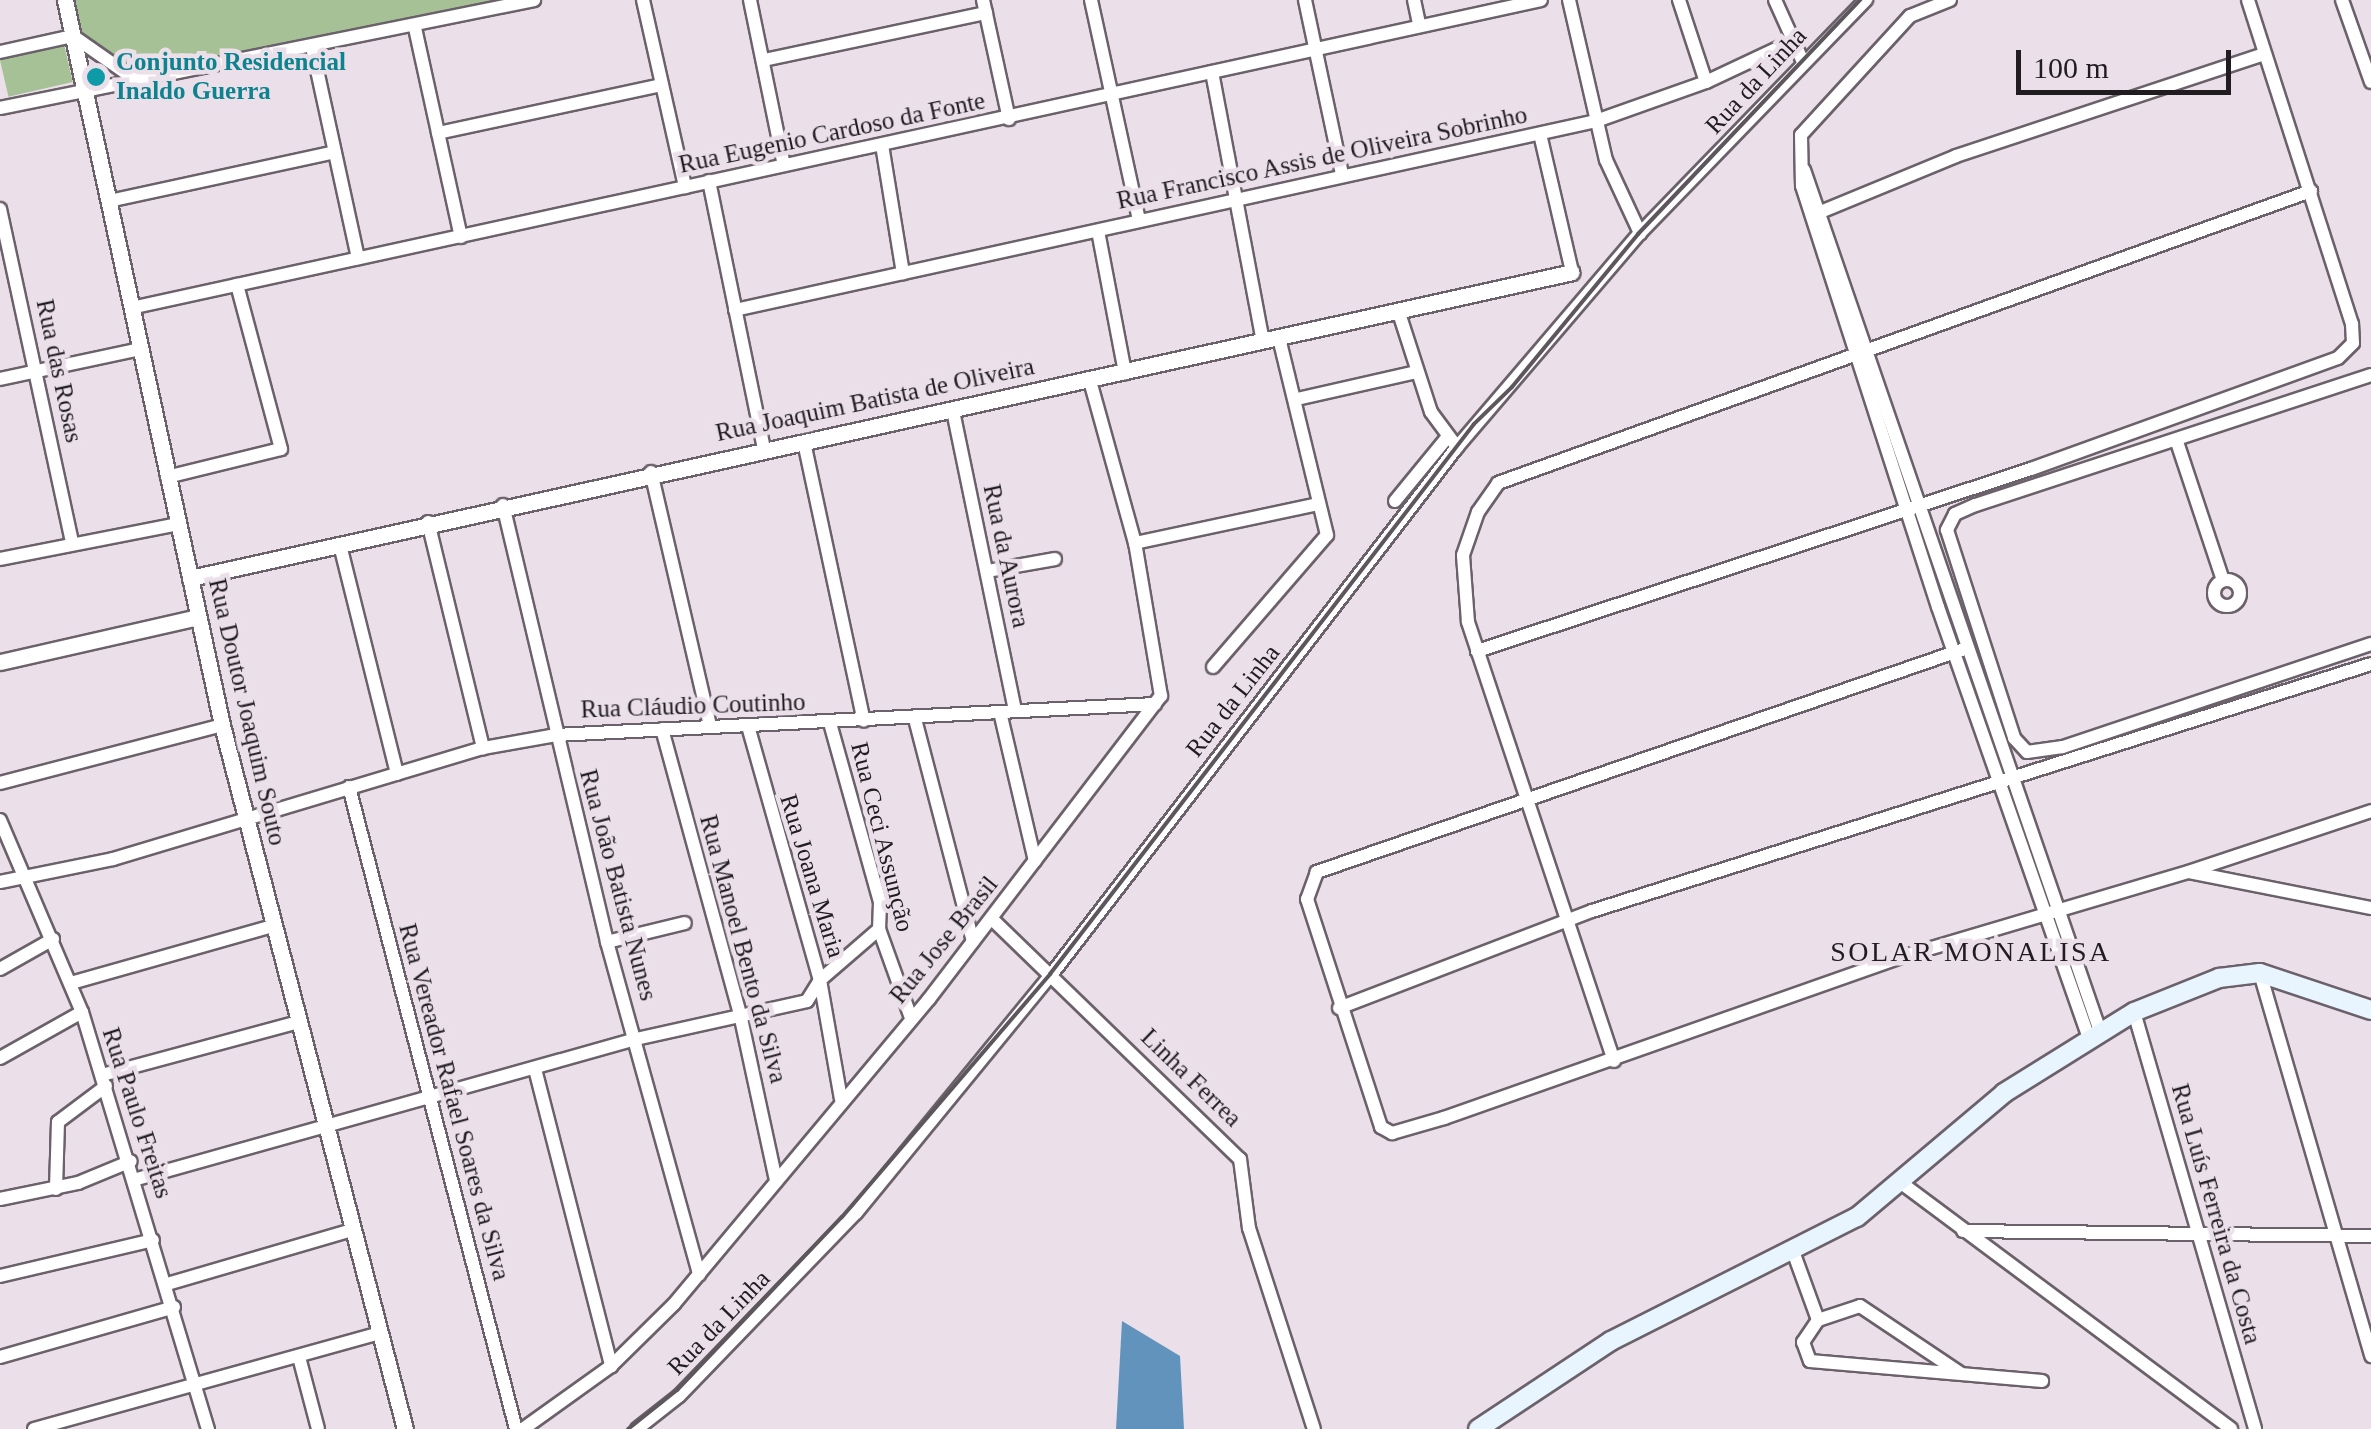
<!DOCTYPE html>
<html>
<head>
<meta charset="utf-8">
<style>
  body { margin:0 }
  #map { position:relative; width:2371px; height:1429px; overflow:hidden; background:#ebe0ea; font-family:Georgia,serif }
  div>[style] { position:absolute }
  .green>* { inset:0; background:#a7c196; transform-origin:0 0 }
  .water>* { inset:0; background:#6293bd }
  .roads { filter:drop-shadow(2px 0 #6b616a) drop-shadow(-2px 0 #6b616a) drop-shadow(0 2px #6b616a) drop-shadow(0 -2px #6b616a) }
  .minor>* { height:12px; margin:-6px; padding:0 6px; transform-origin:6px; border-radius:6px; background:#fff }
  .minor>.ring { margin:-6px; padding:0; box-sizing:content-box; background:none; border:12px solid #fff; border-radius:50% }
  .tertiary>* { height:15px; margin:-7.5px; padding:0 7.5px; transform-origin:7.5px; border-radius:7.5px; background:#fff }
  .secondary>* { height:18px; margin:-9px; padding:0 9px; transform-origin:9px; border-radius:9px; background:#e9f5fe }
  .rail>* { height:4px; margin:-2px; padding:0 2px; transform-origin:2px; border-radius:2px; background:#5d575d }
  .dots>* { width:28px; height:28px; translate:-50% -50%; box-sizing:border-box; border:5px solid #ebe0ea; border-radius:50% }
  span { translate:-50% -50%; white-space:nowrap; text-align:center; line-height:1.15; -webkit-text-stroke:9px #ebe0ea; paint-order:stroke }
  .culture-label { font-size:25px; color:#0d838f; font-weight:700 }
  .left { translate:0 -50%; text-align:left }
  .street-label { font-size:25px; color:#201c20 }
  .neighbourhood-label { font-size:28px; color:#201c20; letter-spacing:2.5px }
  .scale { position:absolute; left:2016px; top:50px; width:215px; height:45px; box-sizing:border-box; border:5px solid #201c20; border-top:0; padding-left:12px; font-size:30px; line-height:35px; white-space:nowrap; color:#201c20; -webkit-text-stroke:8px #ebe0ea; paint-order:stroke }
</style>
</head>
<body>
<div id="map">
  <div class="green">
    <i style="clip-path:polygon(71px 0,504px 0,150px 72px,88px 49px)"></i>
    <i style="left:64px;top:44px;width:39px;height:66px;rotate:77deg"></i>
  </div>
  <div class="water">
    <i style="clip-path:polygon(1122px 1321px,1180px 1356px,1184px 1429px,1116px 1429px)"></i>
  </div>
  <div class="roads">
    <div class="minor">
      <i style="left:643px;top:0;width:192px;rotate:77.3deg"></i>
      <i style="left:750px;top:0;width:168px;rotate:78.4deg"></i>
      <i style="left:983px;top:0;width:122px;rotate:77.7deg"></i>
      <i style="left:1091px;top:0;width:225px;rotate:77.7deg"></i>
      <i style="left:1305px;top:0;width:178px;rotate:78deg"></i>
      <i style="left:1414px;top:0;width:25px;rotate:78deg"></i>
      <i style="left:1569px;top:0;width:164px;rotate:77deg"></i>
      <i style="left:1606px;top:160px;width:81px;rotate:65deg"></i>
      <i style="left:1679px;top:0;width:86px;rotate:71.8deg"></i>
      <i style="left:1775px;top:0;width:68px;rotate:65.7deg"></i>
      <i style="left:1950px;top:0;width:43px;rotate:158.2deg"></i>
      <i style="left:1910px;top:16px;width:161px;rotate:132.5deg"></i>
      <i style="left:1801px;top:135px;width:51px;rotate:88.9deg"></i>
      <i style="left:1802px;top:186px;width:442px;rotate:72.1deg"></i>
      <i style="left:1938px;top:607px;width:454px;rotate:70.7deg"></i>
      <i style="left:2342px;top:0;width:87px;rotate:70.5deg"></i>
      <i style="left:415px;top:28px;width:214px;rotate:77.6deg"></i>
      <i style="left:312px;top:47px;width:216px;rotate:77.7deg"></i>
      <i style="left:0;top:52px;width:75px;rotate:-12.4deg"></i>
      <i style="left:73px;top:36px;width:82px;rotate:35deg"></i>
      <i style="left:764px;top:60px;width:227px;rotate:-12deg"></i>
      <i style="left:1212px;top:72px;width:275px;rotate:79.3deg"></i>
      <i style="left:0;top:108px;width:545px;rotate:-11.43deg"></i>
      <i style="left:438px;top:133px;width:228px;rotate:-12.1deg"></i>
      <i style="left:1540px;top:134px;width:142px;rotate:76.9deg"></i>
      <i style="left:882px;top:145px;width:130px;rotate:80.7deg"></i>
      <i style="left:1804px;top:170px;width:910px;rotate:71.03deg"></i>
      <i style="left:709px;top:181px;width:275px;rotate:78.4deg"></i>
      <i style="left:109px;top:201px;width:231px;rotate:-12.2deg"></i>
      <i style="left:0;top:209px;width:342px;rotate:77.8deg"></i>
      <i style="left:1818px;top:213px;width:149px;rotate:-22.4deg"></i>
      <i style="left:1956px;top:156px;width:325px;rotate:-18.3deg"></i>
      <i style="left:1098px;top:231px;width:145px;rotate:79.2deg"></i>
      <i style="left:131px;top:308px;width:1443px;rotate:-12.32deg"></i>
      <i style="left:735px;top:310px;width:881px;rotate:-12.38deg"></i>
      <i style="left:1596px;top:121px;width:117px;rotate:-19.5deg"></i>
      <i style="left:1706px;top:82px;width:94px;rotate:-25.2deg"></i>
      <i style="left:1399px;top:313px;width:104px;rotate:72.1deg"></i>
      <i style="left:1431px;top:412px;width:44px;rotate:53.4deg"></i>
      <i style="left:2371px;top:375px;width:417px;rotate:161.8deg"></i>
      <i style="left:1975px;top:505px;width:22px;rotate:156deg"></i>
      <i style="left:1955px;top:514px;width:18px;rotate:117deg"></i>
      <i style="left:1947px;top:530px;width:219px;rotate:72.1deg"></i>
      <i style="left:2014px;top:738px;width:19px;rotate:47deg"></i>
      <i style="left:2027px;top:752px;width:36px;rotate:-8deg"></i>
      <i style="left:2063px;top:747px;width:325px;rotate:-18.5deg"></i>
      <i style="left:0;top:379px;width:143px;rotate:-12.1deg"></i>
      <i style="left:1297px;top:399px;width:123px;rotate:-12.7deg"></i>
      <i style="left:953px;top:411px;width:305px;rotate:78.3deg"></i>
      <i style="left:804px;top:442px;width:285px;rotate:77.9deg"></i>
      <i style="left:2177px;top:442px;width:145px;rotate:71.6deg"></i>
      <i style="left:651px;top:472px;width:261px;rotate:76.9deg"></i>
      <i style="left:167px;top:477px;width:117px;rotate:-13.8deg"></i>
      <i style="left:281px;top:449px;width:170px;rotate:-105deg"></i>
      <i style="left:1395px;top:501px;width:80px;rotate:-50.6deg"></i>
      <i style="left:503px;top:505px;width:449px;rotate:76.6deg"></i>
      <i style="left:607px;top:942px;width:345px;rotate:74.5deg"></i>
      <i style="left:428px;top:522px;width:233px;rotate:76.3deg"></i>
      <i style="left:1135px;top:543px;width:188px;rotate:-12deg"></i>
      <i style="left:340px;top:545px;width:236px;rotate:76deg"></i>
      <i style="left:0;top:559px;width:181px;rotate:-11.1deg"></i>
      <i style="left:987px;top:571px;width:69px;rotate:-10deg"></i>
      <i class="ring" style="left:2214px;top:580px;width:14px;height:14px"></i>
      <i style="left:1967px;top:648px;width:688px;rotate:160.99deg"></i>
      <i style="left:1317px;top:872px;width:29px;rotate:110deg"></i>
      <i style="left:1307px;top:899px;width:240px;rotate:72deg"></i>
      <i style="left:1381px;top:1127px;width:13px;rotate:29deg"></i>
      <i style="left:1392px;top:1133px;width:54px;rotate:-16.1deg"></i>
      <i style="left:1444px;top:1118px;width:492px;rotate:-19.4deg"></i>
      <i style="left:1908px;top:955px;width:293px;rotate:-16.5deg"></i>
      <i style="left:2189px;top:872px;width:186px;rotate:11.2deg"></i>
      <i style="left:1477px;top:651px;width:583px;rotate:-18.19deg"></i>
      <i style="left:2031px;top:469px;width:326px;rotate:-19.9deg"></i>
      <i style="left:2338px;top:358px;width:21px;rotate:-45deg"></i>
      <i style="left:2353px;top:343px;width:19px;rotate:-93deg"></i>
      <i style="left:2352px;top:324px;width:340px;rotate:-107.8deg"></i>
      <i style="left:1213px;top:667px;width:174px;rotate:-49.2deg"></i>
      <i style="left:1327px;top:535px;width:203px;rotate:-103.7deg"></i>
      <i style="left:1000px;top:712px;width:153px;rotate:76.8deg"></i>
      <i style="left:915px;top:719px;width:230px;rotate:75.4deg"></i>
      <i style="left:830px;top:723px;width:186px;rotate:74.4deg"></i>
      <i style="left:880px;top:902px;width:27px;rotate:92deg"></i>
      <i style="left:879px;top:929px;width:95px;rotate:70.2deg"></i>
      <i style="left:748px;top:726px;width:264px;rotate:74.2deg"></i>
      <i style="left:820px;top:980px;width:121px;rotate:80deg"></i>
      <i style="left:662px;top:729px;width:295px;rotate:74.7deg"></i>
      <i style="left:740px;top:1014px;width:171px;rotate:77.8deg"></i>
      <i style="left:0;top:783px;width:229px;rotate:-14.6deg"></i>
      <i style="left:349px;top:787px;width:663px;rotate:75.42deg"></i>
      <i style="left:0;top:820px;width:209px;rotate:66.9deg"></i>
      <i style="left:82px;top:1012px;width:436px;rotate:73.2deg"></i>
      <i style="left:2191px;top:871px;width:190px;rotate:-18.4deg"></i>
      <i style="left:0;top:882px;width:115px;rotate:-11.5deg"></i>
      <i style="left:113px;top:859px;width:386px;rotate:-16.7deg"></i>
      <i style="left:483px;top:748px;width:74px;rotate:-10.1deg"></i>
      <i style="left:556px;top:735px;width:600px;rotate:-2.96deg"></i>
      <i style="left:992px;top:919px;width:345px;rotate:44.1deg"></i>
      <i style="left:1240px;top:1159px;width:70px;rotate:82.6deg"></i>
      <i style="left:1249px;top:1228px;width:211px;rotate:72.1deg"></i>
      <i style="left:607px;top:942px;width:80px;rotate:-13.7deg"></i>
      <i style="left:0;top:969px;width:61px;rotate:-29.5deg"></i>
      <i style="left:2260px;top:973px;width:399px;rotate:73.8deg"></i>
      <i style="left:71px;top:983px;width:210px;rotate:-15.8deg"></i>
      <i style="left:1339px;top:1008px;width:271px;rotate:-21deg"></i>
      <i style="left:1592px;top:911px;width:817px;rotate:-17.59deg"></i>
      <i style="left:2134px;top:1012px;width:434px;rotate:73.8deg"></i>
      <i style="left:0;top:1058px;width:94px;rotate:-29.3deg"></i>
      <i style="left:1614px;top:1061px;width:463px;rotate:-108.4deg"></i>
      <i style="left:1468px;top:622px;width:67px;rotate:-94.3deg"></i>
      <i style="left:1463px;top:555px;width:46px;rotate:-70.8deg"></i>
      <i style="left:1478px;top:512px;width:35px;rotate:-55deg"></i>
      <i style="left:1498px;top:483px;width:864px;rotate:-19.76deg"></i>
      <i style="left:535px;top:1069px;width:307px;rotate:75.6deg"></i>
      <i style="left:102px;top:1075px;width:204px;rotate:-15.1deg"></i>
      <i style="left:137px;top:1179px;width:518px;rotate:-15.67deg"></i>
      <i style="left:636px;top:1039px;width:175px;rotate:-12.5deg"></i>
      <i style="left:807px;top:1001px;width:25px;rotate:-58deg"></i>
      <i style="left:820px;top:980px;width:78px;rotate:-40.8deg"></i>
      <i style="left:1900px;top:1182px;width:413px;rotate:36.7deg"></i>
      <i style="left:56px;top:1189px;width:67px;rotate:-88.3deg"></i>
      <i style="left:58px;top:1122px;width:60px;rotate:-36.9deg"></i>
      <i style="left:0;top:1199px;width:80px;rotate:-11.6deg"></i>
      <i style="left:78px;top:1183px;width:57px;rotate:-22.5deg"></i>
      <i style="left:1963px;top:1231px;width:408px;rotate:0.7deg"></i>
      <i style="left:1794px;top:1254px;width:70px;rotate:70deg"></i>
      <i style="left:1818px;top:1320px;width:27px;rotate:124deg"></i>
      <i style="left:1803px;top:1342px;width:20px;rotate:70deg"></i>
      <i style="left:1810px;top:1361px;width:233px;rotate:4.9deg"></i>
      <i style="left:0;top:1276px;width:157px;rotate:-13.2deg"></i>
      <i style="left:167px;top:1284px;width:193px;rotate:-16.3deg"></i>
      <i style="left:1818px;top:1320px;width:44px;rotate:-18.4deg"></i>
      <i style="left:1860px;top:1306px;width:120px;rotate:33.8deg"></i>
      <i style="left:0;top:1357px;width:181px;rotate:-16deg"></i>
      <i style="left:299px;top:1357px;width:74px;rotate:75.2deg"></i>
      <i style="left:34px;top:1429px;width:358px;rotate:-15.5deg"></i>
      <i style="left:523px;top:1429px;width:108px;rotate:-35.6deg"></i>
      <i style="left:611px;top:1366px;width:88px;rotate:-44.5deg"></i>
      <i style="left:674px;top:1304px;width:398px;rotate:-50.1deg"></i>
      <i style="left:929px;top:999px;width:382px;rotate:-52.6deg"></i>
      <i style="left:1161px;top:696px;width:155px;rotate:-99.6deg"></i>
      <i style="left:1135px;top:543px;width:168px;rotate:-105.5deg"></i>
      <i style="left:637px;top:1429px;width:53px;rotate:-38.2deg"></i>
      <i style="left:679px;top:1396px;width:255px;rotate:-46deg"></i>
      <i style="left:856px;top:1213px;width:308px;rotate:-50.7deg"></i>
      <i style="left:1051px;top:975px;width:666px;rotate:-52.44deg"></i>
      <i style="left:1457px;top:447px;width:282px;rotate:-49.5deg"></i>
      <i style="left:1640px;top:233px;width:325px;rotate:-45.9deg"></i>
    </div>
    <div class="tertiary">
      <i style="left:65px;top:0;width:742px;rotate:77.78deg"></i>
      <i style="left:222px;top:725px;width:727px;rotate:75.43deg"></i>
      <i style="left:190px;top:578px;width:1415px;rotate:-12.48deg"></i>
      <i style="left:0;top:662px;width:203px;rotate:-12.8deg"></i>
    </div>
    <div class="secondary">
      <i style="left:1478px;top:1429px;width:159px;rotate:-33.5deg"></i>
      <i style="left:1611px;top:1341px;width:275px;rotate:-26.8deg"></i>
      <i style="left:1857px;top:1217px;width:192px;rotate:-40.1deg"></i>
      <i style="left:2004px;top:1093px;width:153px;rotate:-31.9deg"></i>
      <i style="left:2134px;top:1012px;width:92px;rotate:-21.8deg"></i>
      <i style="left:2219px;top:978px;width:41px;rotate:-7deg"></i>
      <i style="left:2260px;top:973px;width:117px;rotate:18.4deg"></i>
    </div>
  </div>
  <div class="rail">
    <i style="left:628px;top:1429px;width:63px;rotate:-38.5deg"></i>
    <i style="left:677px;top:1390px;width:239px;rotate:-46.4deg"></i>
    <i style="left:842px;top:1217px;width:320px;rotate:-49.4deg"></i>
    <i style="left:1050px;top:974px;width:694px;rotate:-52.37deg"></i>
    <i style="left:1474px;top:424px;width:53px;rotate:-44.2deg"></i>
    <i style="left:1512px;top:387px;width:198px;rotate:-50.5deg"></i>
    <i style="left:1638px;top:234px;width:323px;rotate:-46.5deg"></i>
  </div>
  <div class="dots">
    <i style="left:96px;top:77px;background:#0f9aa8"></i>
  </div>
  <div class="culture-label">
    <span class="left" style="left:116px;top:77px">Conjunto Residencial<br>Inaldo Guerra</span>
  </div>
  <div class="street-label">
    <span style="left:1756px;top:81px;rotate:-47deg">Rua da Linha</span>
    <span style="left:832px;top:133px;rotate:-12deg">Rua Eugenio Cardoso da Fonte</span>
    <span style="left:1322px;top:158px;rotate:-12deg">Rua Francisco Assis de Oliveira Sobrinho</span>
    <span style="left:59px;top:371px;rotate:78deg">Rua das Rosas</span>
    <span style="left:875px;top:400px;rotate:-12deg">Rua Joaquim Batista de Oliveira</span>
    <span style="left:1006px;top:556px;rotate:78deg">Rua da Aurora</span>
    <span style="left:1233px;top:701px;rotate:-52deg">Rua da Linha</span>
    <span style="left:693px;top:706px;rotate:-2deg">Rua Cláudio Coutinho</span>
    <span style="left:247px;top:712px;rotate:77deg">Rua Doutor Joaquim Souto</span>
    <span style="left:882px;top:837px;rotate:76deg">Rua Ceci Assunção</span>
    <span style="left:812px;top:876px;rotate:73deg">Rua Joana Maria</span>
    <span style="left:618px;top:885px;rotate:75deg">Rua João Batista Nunes</span>
    <span style="left:944px;top:940px;rotate:-51deg">Rua Jose Brasil</span>
    <span style="left:743px;top:949px;rotate:75deg">Rua Manoel Bento da Silva</span>
    <span style="left:1191px;top:1078px;rotate:44deg">Linha Ferrea</span>
    <span style="left:454px;top:1102px;rotate:75deg">Rua Vereador Rafael Soares da Silva</span>
    <span style="left:137px;top:1113px;rotate:72deg">Rua Paulo Freitas</span>
    <span style="left:2216px;top:1214px;rotate:74deg">Rua Luís Ferreira da Costa</span>
    <span style="left:719px;top:1323px;rotate:-46deg">Rua da Linha</span>
  </div>
  <div class="neighbourhood-label">
    <span style="left:1971px;top:952px">SOLAR MONALISA</span>
  </div>
  <div class="scale">100 m</div>
</div>
</body>
</html>
